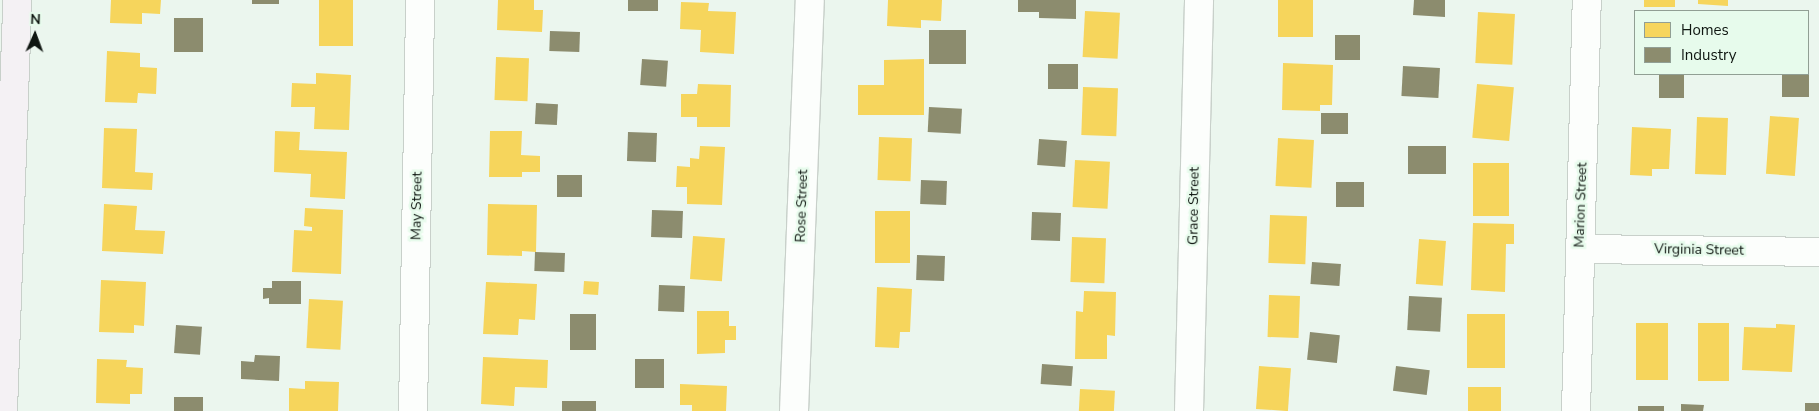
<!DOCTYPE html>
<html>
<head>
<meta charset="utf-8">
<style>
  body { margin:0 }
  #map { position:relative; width:1819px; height:411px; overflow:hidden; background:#ebf6ee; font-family:"Nunito Sans",sans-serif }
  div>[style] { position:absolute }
  .homes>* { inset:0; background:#f6d55c; transform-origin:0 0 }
  .industry>* { inset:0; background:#8c8c6e; transform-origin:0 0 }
  .roads { filter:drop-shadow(1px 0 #c8d0ca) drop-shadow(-1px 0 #c8d0ca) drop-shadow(0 1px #c8d0ca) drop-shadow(0 -1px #c8d0ca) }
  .minor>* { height:28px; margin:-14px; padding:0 14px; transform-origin:14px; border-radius:14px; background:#fcfefc }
  .major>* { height:28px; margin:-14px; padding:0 14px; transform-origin:14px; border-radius:14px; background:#f4f1f4 }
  span { translate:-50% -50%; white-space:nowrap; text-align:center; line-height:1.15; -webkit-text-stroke:5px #e7fbec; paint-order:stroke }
  .street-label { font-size:14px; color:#0f1611 }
  .legend { position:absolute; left:1634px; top:10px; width:175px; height:65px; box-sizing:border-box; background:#e7fbec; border:1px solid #919f94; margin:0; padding:6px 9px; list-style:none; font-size:15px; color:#0f1611 }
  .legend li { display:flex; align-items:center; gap:10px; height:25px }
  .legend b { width:25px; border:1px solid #919f94 }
  .north { position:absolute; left:10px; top:10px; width:50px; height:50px; -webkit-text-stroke:4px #e7fbec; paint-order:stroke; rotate:2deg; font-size:14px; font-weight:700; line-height:20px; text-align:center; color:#0f1611 }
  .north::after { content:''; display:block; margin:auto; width:18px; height:22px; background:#0f1611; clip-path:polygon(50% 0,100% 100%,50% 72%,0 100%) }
</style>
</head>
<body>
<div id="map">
  <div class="homes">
    <i style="clip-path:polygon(111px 0,161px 0,160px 14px,142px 13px,142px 24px,110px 23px)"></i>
    <i style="left:319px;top:0;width:34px;height:46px"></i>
    <i style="clip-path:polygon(498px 0,534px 0,534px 10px,543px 10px,542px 32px,497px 30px)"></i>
    <i style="clip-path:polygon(888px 0,942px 0,941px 21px,921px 20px,921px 28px,887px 26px)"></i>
    <i style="left:1278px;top:0;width:35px;height:37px"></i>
    <i style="left:1644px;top:0;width:31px;height:7px"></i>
    <i style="clip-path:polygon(1698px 0,1728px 0,1728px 6px,1698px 4px)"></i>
    <i style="clip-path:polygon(681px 2px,709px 3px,708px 11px,736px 12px,734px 54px,700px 52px,701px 30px,680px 29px)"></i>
    <i style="left:1085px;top:11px;width:35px;height:46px;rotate:3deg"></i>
    <i style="left:1478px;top:12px;width:37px;height:51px;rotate:3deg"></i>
    <i style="clip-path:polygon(107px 51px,140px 53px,140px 67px,157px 68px,156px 94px,138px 93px,137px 103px,105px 102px)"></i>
    <i style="left:496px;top:57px;width:33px;height:43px;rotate:2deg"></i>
    <i style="clip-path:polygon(924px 59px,924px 115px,858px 115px,858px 85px,884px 85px,884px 60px)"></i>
    <i style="clip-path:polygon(1283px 63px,1333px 65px,1332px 105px,1320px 105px,1320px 111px,1282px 110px)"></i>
    <i style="clip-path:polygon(316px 73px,351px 75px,349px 130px,314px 129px,315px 107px,291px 107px,292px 83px,316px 84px)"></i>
    <i style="clip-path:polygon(698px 84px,731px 85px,730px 127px,697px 127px,697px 117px,681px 117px,681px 94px,697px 94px)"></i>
    <i style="left:1477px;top:84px;width:37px;height:54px;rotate:5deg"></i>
    <i style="left:1083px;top:87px;width:35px;height:48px;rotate:2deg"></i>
    <i style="left:1770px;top:116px;width:29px;height:58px;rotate:4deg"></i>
    <i style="left:1697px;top:117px;width:31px;height:57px;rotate:2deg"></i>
    <i style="clip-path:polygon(1632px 127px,1671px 129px,1669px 169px,1652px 169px,1652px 176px,1630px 175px)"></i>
    <i style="clip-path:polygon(104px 128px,137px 129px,135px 172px,153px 173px,152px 190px,102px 188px)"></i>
    <i style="clip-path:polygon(275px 131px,300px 132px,299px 150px,347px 152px,345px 199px,310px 197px,311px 174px,274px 172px)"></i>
    <i style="clip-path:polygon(490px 131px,522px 131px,521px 155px,540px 156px,540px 172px,522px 172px,522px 177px,489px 177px)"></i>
    <i style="left:879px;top:137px;width:33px;height:43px;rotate:2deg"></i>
    <i style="left:1278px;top:138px;width:36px;height:48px;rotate:3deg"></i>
    <i style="clip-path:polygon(700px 146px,725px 147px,722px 205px,687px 204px,687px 187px,676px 187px,677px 166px,690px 167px,690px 158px,699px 159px)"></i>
    <i style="left:1075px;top:160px;width:35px;height:47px;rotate:3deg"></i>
    <i style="left:1473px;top:163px;width:36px;height:53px"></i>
    <i style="clip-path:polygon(104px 204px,137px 206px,135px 230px,165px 231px,163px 254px,102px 251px)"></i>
    <i style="clip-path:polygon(488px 204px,537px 205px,536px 252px,522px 251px,522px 256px,487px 255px)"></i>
    <i style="clip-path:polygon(305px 208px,343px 210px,341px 274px,292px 272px,294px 230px,312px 231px,312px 227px,304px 226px)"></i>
    <i style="left:875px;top:211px;width:35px;height:52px"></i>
    <i style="left:1270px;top:215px;width:37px;height:48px;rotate:2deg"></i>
    <i style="clip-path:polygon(1473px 223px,1514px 224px,1514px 244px,1506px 244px,1505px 292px,1471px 290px)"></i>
    <i style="left:693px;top:236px;width:32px;height:43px;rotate:4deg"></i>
    <i style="left:1072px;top:237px;width:34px;height:45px;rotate:2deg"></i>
    <i style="left:1419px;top:239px;width:27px;height:45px;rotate:4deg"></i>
    <i style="clip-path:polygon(101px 280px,146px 282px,144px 326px,134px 325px,134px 333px,99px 332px)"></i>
    <i style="left:584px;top:281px;width:15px;height:13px;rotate:4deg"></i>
    <i style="clip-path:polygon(486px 282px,537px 284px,535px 320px,519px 319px,518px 335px,483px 334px)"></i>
    <i style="clip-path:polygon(877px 287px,912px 289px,910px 332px,900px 332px,899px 348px,875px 347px)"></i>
    <i style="clip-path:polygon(1084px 291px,1116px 292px,1115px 336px,1107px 335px,1107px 359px,1075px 359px,1076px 311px,1083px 312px)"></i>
    <i style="left:1269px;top:295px;width:31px;height:42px;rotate:2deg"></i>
    <i style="left:309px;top:299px;width:34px;height:49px;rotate:3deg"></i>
    <i style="clip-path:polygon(697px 311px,729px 311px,729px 326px,736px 326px,736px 340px,725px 340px,725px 353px,697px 354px)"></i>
    <i style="left:1467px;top:314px;width:38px;height:54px"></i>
    <i style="left:1636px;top:323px;width:32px;height:57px"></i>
    <i style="left:1698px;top:323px;width:31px;height:58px"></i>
    <i style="clip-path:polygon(1776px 324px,1795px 325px,1792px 372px,1742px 370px,1744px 327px,1776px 328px)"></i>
    <i style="clip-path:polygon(483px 357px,548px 360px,547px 388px,515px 387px,514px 406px,481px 404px)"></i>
    <i style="clip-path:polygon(97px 359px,127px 360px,126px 367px,143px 368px,142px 394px,130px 394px,130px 404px,96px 403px)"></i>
    <i style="left:1259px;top:366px;width:32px;height:43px;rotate:4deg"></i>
    <i style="clip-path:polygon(305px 381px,339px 382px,338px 411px,289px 411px,289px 388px,305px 389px)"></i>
    <i style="clip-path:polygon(680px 384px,727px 386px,726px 411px,692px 411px,692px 405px,680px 405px)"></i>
    <i style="left:1468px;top:387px;width:33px;height:24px"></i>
    <i style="left:1080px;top:389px;width:35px;height:22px;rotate:3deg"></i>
  </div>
  <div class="industry">
    <i style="left:252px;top:0;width:27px;height:4px"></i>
    <i style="left:628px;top:0;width:30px;height:11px"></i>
    <i style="clip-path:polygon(1018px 0,1076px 0,1076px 19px,1039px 18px,1039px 12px,1018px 12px)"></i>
    <i style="clip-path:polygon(1414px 0,1445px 0,1445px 17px,1413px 15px)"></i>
    <i style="left:174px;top:18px;width:29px;height:34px"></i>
    <i style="left:929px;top:30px;width:37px;height:34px"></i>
    <i style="left:550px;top:31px;width:30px;height:20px;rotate:2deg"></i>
    <i style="left:1335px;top:35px;width:25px;height:25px"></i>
    <i style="left:642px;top:59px;width:26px;height:26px;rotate:4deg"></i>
    <i style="left:1048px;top:64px;width:30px;height:25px"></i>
    <i style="left:1403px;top:66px;width:37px;height:30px;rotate:3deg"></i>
    <i style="left:1659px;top:74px;width:25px;height:24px"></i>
    <i style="left:1782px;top:74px;width:27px;height:23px"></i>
    <i style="left:536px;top:103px;width:22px;height:21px;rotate:3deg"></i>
    <i style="left:929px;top:107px;width:33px;height:25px;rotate:3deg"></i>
    <i style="left:1321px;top:113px;width:27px;height:21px"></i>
    <i style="left:628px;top:132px;width:29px;height:29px;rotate:2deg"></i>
    <i style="left:1039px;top:139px;width:28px;height:26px;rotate:4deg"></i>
    <i style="left:1408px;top:146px;width:38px;height:28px"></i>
    <i style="left:557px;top:175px;width:25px;height:22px"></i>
    <i style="left:921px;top:180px;width:26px;height:24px;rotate:2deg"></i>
    <i style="left:1336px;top:182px;width:28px;height:25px"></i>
    <i style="left:652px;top:210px;width:31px;height:27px;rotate:2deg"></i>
    <i style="left:1032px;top:212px;width:29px;height:28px;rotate:2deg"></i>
    <i style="left:535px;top:252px;width:30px;height:19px;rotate:2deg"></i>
    <i style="left:917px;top:255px;width:28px;height:25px;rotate:2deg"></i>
    <i style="left:1312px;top:262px;width:29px;height:22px;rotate:4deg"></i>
    <i style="clip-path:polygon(272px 281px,301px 281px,301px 304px,269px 304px,269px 298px,263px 299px,263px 288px,272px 288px)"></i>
    <i style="left:659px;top:285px;width:26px;height:26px;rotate:2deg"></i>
    <i style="left:1409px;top:296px;width:33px;height:34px;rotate:3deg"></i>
    <i style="left:570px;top:314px;width:26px;height:36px"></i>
    <i style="left:176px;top:325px;width:26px;height:28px;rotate:4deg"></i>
    <i style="left:1310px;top:332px;width:30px;height:28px;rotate:6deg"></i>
    <i style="clip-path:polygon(255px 355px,280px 356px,279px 381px,241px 379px,241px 361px,254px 362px)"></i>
    <i style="left:635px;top:359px;width:29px;height:29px"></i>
    <i style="left:1042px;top:364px;width:31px;height:20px;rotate:4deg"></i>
    <i style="left:1396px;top:366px;width:34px;height:25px;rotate:7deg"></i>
    <i style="left:174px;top:397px;width:29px;height:14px"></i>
    <i style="left:562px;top:401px;width:34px;height:10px"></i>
    <i style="left:1805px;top:403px;width:14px;height:8px"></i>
    <i style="clip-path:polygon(1681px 404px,1704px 405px,1703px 411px,1681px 411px)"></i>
    <i style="left:1638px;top:406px;width:26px;height:5px"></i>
  </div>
  <div class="roads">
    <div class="minor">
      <i style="left:1580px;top:249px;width:239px;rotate:0.7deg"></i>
      <i style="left:413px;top:411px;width:411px;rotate:-89deg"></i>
      <i style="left:794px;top:411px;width:411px;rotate:-87.8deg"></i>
      <i style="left:1189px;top:411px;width:411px;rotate:-88.6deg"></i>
      <i style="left:1576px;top:411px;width:411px;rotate:-88.5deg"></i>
    </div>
    <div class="major">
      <i style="left:3px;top:411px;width:411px;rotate:-88deg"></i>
    </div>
  </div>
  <div class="street-label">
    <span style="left:1581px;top:205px;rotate:-88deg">Marion Street</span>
    <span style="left:417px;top:206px;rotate:-89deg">May Street</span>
    <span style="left:802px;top:206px;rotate:-88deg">Rose Street</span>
    <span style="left:1194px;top:206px;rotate:-89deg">Grace Street</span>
    <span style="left:1699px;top:250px;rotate:1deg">Virginia Street</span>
  </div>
  <ul class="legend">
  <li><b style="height:14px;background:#f6d55c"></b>Homes</li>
  <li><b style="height:14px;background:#8c8c6e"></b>Industry</li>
  </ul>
  <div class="north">N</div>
</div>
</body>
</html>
